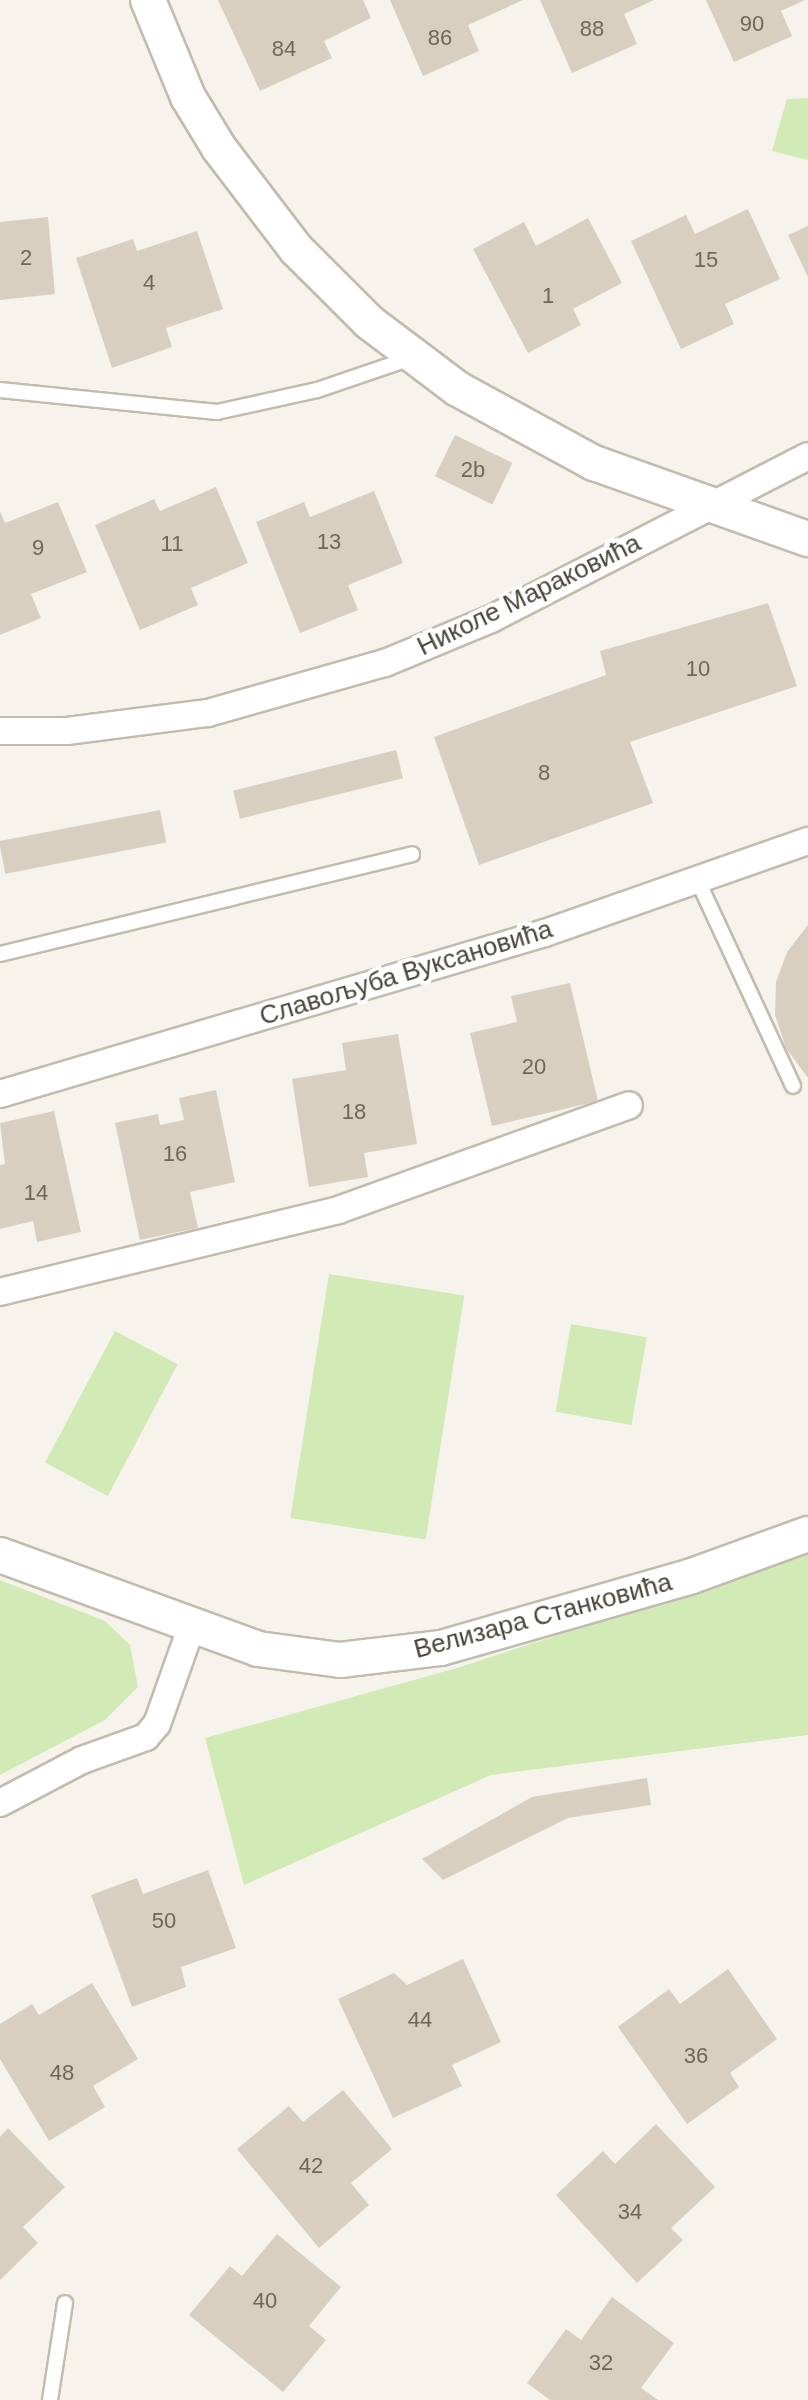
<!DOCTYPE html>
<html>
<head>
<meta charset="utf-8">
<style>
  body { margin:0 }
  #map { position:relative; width:808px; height:2400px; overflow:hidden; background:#f6f3ec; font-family:Arial,sans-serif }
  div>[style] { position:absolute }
  .green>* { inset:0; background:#d2eab5; transform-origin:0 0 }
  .building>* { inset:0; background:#d8cfc1; transform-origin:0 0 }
  .roads { filter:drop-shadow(2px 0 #c2bbae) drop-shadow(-2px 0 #c2bbae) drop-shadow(0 2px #c2bbae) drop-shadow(0 -2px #c2bbae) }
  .service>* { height:14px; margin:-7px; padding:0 7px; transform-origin:7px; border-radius:7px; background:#fff }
  .minor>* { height:26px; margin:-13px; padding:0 13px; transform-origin:13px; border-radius:13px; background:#fff }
  .tertiary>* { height:34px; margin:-17px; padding:0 17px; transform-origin:17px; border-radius:17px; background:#fff }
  span { translate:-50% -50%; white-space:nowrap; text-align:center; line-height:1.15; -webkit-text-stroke:8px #fff; paint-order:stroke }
  .number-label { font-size:22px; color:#6e675b }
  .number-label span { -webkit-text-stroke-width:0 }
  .street-label { font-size:26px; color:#4b4439 }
</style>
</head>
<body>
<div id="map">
  <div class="green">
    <i style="clip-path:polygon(808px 98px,808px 160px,772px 151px,787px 99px)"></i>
    <i style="left:329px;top:1274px;width:137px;height:247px;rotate:9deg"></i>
    <i style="left:571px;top:1324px;width:77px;height:89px;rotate:10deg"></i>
    <i style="left:115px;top:1331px;width:71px;height:149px;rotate:28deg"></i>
    <i style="clip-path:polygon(808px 1553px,808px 1735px,491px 1775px,244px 1885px,205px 1738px,457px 1668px)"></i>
    <i style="clip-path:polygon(0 1580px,105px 1621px,130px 1645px,138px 1687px,105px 1720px,0 1775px)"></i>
  </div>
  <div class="building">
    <i style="clip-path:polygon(218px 0,363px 0,371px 18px,324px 41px,332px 58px,260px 91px)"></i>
    <i style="clip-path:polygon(390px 0,523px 0,468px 25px,479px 51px,423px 76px)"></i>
    <i style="clip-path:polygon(540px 0,654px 0,624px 14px,637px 44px,572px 73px)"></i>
    <i style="clip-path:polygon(706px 0,805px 0,781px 11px,792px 36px,734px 62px)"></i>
    <i style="clip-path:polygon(748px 209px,780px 279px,725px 304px,734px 324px,681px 349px,631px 241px,686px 215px,695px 234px)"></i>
    <i style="clip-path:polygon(48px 217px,55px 294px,0 300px,0 222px)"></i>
    <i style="clip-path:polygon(588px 218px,622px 283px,573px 309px,581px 325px,528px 353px,473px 249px,524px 222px,536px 246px)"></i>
    <i style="clip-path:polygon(808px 226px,808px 277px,788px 235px)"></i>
    <i style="clip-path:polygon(197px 231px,223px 309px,166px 328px,172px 347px,112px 368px,76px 258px,133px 239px,137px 251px)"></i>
    <i style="left:455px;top:435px;width:64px;height:46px;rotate:26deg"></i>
    <i style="clip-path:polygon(216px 487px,248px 563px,191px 588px,198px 605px,140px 630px,95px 525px,154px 499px,160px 511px)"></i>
    <i style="clip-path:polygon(374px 491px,403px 563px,348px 585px,358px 610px,300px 633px,256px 522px,304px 502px,310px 517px)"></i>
    <i style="clip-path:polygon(58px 502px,87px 572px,31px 594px,41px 618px,0 635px,0 511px,5px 523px)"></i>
    <i style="clip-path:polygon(768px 603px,797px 686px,630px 742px,653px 803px,479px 865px,434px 737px,606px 675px,600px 651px)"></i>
    <i style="left:396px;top:750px;width:29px;height:168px;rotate:76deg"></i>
    <i style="left:160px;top:810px;width:33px;height:164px;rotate:79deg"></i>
    <i style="clip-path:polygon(808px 925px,808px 1078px,786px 1048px,775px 1015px,776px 982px,787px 952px)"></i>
    <i style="clip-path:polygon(570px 983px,598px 1101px,492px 1126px,470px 1033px,517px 1022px,511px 996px)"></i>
    <i style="clip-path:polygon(398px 1034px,417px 1144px,364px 1153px,368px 1177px,309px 1187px,292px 1079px,346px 1070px,342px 1043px)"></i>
    <i style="clip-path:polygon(216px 1090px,235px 1182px,190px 1192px,198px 1228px,140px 1240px,115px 1123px,158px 1114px,160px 1125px,184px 1120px,179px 1098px)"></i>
    <i style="clip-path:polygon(54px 1111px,81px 1232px,37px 1242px,33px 1221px,0 1229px,0 1165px,5px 1164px,0 1123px)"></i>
    <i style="clip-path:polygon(647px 1778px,651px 1805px,568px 1818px,443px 1880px,422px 1859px,532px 1797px)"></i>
    <i style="clip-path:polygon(208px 1870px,236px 1948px,181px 1967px,186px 1987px,132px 2007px,91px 1895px,137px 1878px,143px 1894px)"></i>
    <i style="clip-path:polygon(463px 1959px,501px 2042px,452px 2065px,462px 2086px,393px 2118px,338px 1999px,394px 1973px,407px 1985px)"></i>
    <i style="clip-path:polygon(728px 1969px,777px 2039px,730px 2073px,739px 2087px,687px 2124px,618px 2027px,669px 1989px,680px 2004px)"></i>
    <i style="clip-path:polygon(92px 1983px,138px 2059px,93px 2086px,105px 2107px,49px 2141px,0 2059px,0 2024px,32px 2004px,39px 2015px)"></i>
    <i style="clip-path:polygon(343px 2090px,392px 2149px,351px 2183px,369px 2205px,319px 2248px,237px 2149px,289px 2106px,303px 2122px)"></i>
    <i style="clip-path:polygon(656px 2124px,715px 2187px,671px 2228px,683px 2240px,637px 2283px,556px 2195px,603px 2151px,615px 2164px)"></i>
    <i style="clip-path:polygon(8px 2128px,65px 2187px,23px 2227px,38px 2243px,0 2280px,0 2137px)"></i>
    <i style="clip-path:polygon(277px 2234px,341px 2287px,309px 2326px,326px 2340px,283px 2392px,189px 2315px,230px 2266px,242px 2276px)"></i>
    <i style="clip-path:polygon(612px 2297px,674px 2343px,641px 2388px,658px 2400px,550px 2400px,527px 2383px,566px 2329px,581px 2340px)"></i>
  </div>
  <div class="roads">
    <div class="service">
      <i style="left:0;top:390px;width:218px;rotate:5.8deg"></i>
      <i style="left:217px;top:412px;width:102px;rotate:-12.4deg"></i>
      <i style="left:317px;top:390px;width:102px;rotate:-18.8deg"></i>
      <i style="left:697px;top:879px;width:228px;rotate:65.1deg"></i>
      <i style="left:0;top:954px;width:424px;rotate:-13.6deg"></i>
      <i style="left:50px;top:2400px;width:98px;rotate:-81.2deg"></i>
    </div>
    <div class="minor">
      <i style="left:0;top:731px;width:67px"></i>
      <i style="left:67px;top:731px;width:142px;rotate:-7.3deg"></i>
      <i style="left:208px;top:713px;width:184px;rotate:-15.8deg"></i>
      <i style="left:385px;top:663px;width:115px;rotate:-22.5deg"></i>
      <i style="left:491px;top:619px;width:356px;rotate:-27.2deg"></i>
      <i style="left:0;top:1094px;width:568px;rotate:-16.46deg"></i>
      <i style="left:545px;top:933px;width:279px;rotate:-19.3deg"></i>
      <i style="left:0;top:1292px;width:348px;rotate:-13.6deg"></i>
      <i style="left:338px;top:1210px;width:309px;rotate:-19.8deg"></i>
      <i style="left:0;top:1803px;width:93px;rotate:-27.7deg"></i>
      <i style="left:82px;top:1760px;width:68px;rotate:-19.8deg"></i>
      <i style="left:146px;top:1737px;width:17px;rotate:-50deg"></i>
      <i style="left:157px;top:1724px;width:105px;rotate:-70.5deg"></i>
    </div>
    <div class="tertiary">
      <i style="left:148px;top:0;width:105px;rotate:67.6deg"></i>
      <i style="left:188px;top:97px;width:60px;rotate:58.7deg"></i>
      <i style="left:219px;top:148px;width:127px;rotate:52.7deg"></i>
      <i style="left:296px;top:249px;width:103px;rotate:45deg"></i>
      <i style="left:369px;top:322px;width:111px;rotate:37deg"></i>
      <i style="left:458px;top:389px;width:155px;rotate:28.6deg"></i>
      <i style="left:594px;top:463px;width:227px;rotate:19.6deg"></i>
      <i style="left:0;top:1555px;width:275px;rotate:20deg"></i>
      <i style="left:258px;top:1649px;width:83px;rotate:7.6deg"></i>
      <i style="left:340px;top:1660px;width:102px;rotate:-6.8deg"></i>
      <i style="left:441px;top:1648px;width:261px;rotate:-16deg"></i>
      <i style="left:692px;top:1576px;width:123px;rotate:-19.9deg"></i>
    </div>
  </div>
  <div class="number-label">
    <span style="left:752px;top:24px">90</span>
    <span style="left:592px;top:29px">88</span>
    <span style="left:440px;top:38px">86</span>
    <span style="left:284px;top:49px">84</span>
    <span style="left:26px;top:258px">2</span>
    <span style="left:706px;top:260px">15</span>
    <span style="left:149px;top:283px">4</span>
    <span style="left:548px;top:296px">1</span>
    <span style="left:473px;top:470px">2b</span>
    <span style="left:329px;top:542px">13</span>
    <span style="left:172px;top:544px">11</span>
    <span style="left:38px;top:548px">9</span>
    <span style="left:698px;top:669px">10</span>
    <span style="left:544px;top:773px">8</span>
    <span style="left:534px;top:1067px">20</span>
    <span style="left:354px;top:1112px">18</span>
    <span style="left:175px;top:1154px">16</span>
    <span style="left:36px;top:1193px">14</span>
    <span style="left:164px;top:1921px">50</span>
    <span style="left:420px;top:2020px">44</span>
    <span style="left:696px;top:2056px">36</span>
    <span style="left:62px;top:2073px">48</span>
    <span style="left:311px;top:2166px">42</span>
    <span style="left:630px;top:2212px">34</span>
    <span style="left:265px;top:2301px">40</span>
    <span style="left:601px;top:2363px">32</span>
  </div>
  <div class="street-label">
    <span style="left:529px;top:595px;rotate:-26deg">Николе Мараковића</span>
    <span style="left:406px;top:973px;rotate:-17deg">Славољуба Вуксановића</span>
    <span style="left:543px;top:1616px;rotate:-15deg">Велизара Станковића</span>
  </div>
</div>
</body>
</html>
